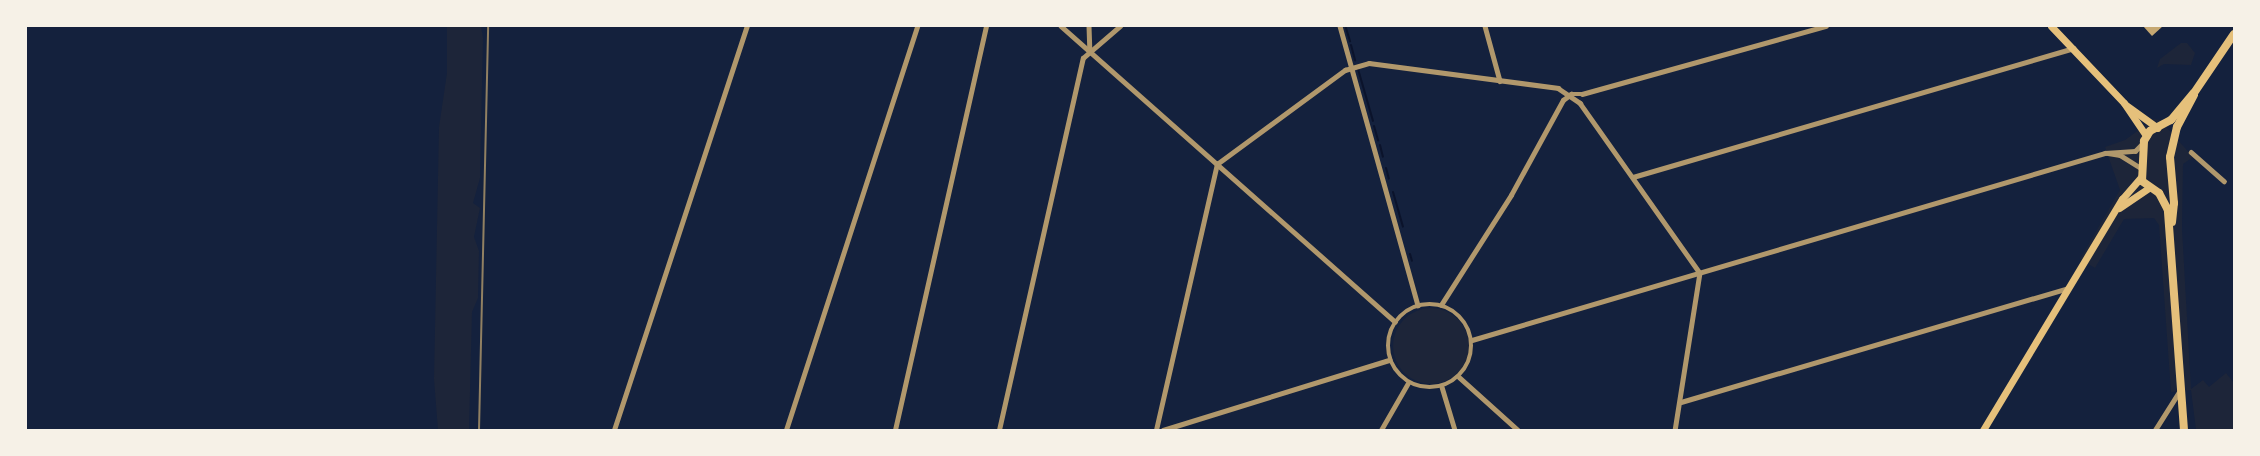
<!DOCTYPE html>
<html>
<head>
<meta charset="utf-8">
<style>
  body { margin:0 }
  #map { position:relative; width:2260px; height:456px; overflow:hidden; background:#14213d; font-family:Karla,sans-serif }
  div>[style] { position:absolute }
  .green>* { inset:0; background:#1d2539 }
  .round { border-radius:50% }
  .stream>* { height:2px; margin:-1px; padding:0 1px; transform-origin:1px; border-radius:1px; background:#0b132b }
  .building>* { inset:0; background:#c6a872 }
  .minor>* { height:4.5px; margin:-2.25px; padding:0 2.25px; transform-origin:2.25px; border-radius:2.25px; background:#b1986c }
  .minor>.ring { margin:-2.25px; padding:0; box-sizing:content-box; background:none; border:4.5px solid #b1986c; border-radius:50% }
  .secondary>* { height:7px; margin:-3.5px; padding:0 3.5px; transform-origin:3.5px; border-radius:3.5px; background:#e5c07b }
  .primary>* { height:8px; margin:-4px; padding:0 4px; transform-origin:4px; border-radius:4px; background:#e5c07b }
  .rail>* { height:2px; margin:-1px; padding:0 1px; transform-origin:1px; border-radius:1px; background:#918062 }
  span { translate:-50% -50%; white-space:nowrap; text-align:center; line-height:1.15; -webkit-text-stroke:5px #f6f1e7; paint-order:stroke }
  .frame { position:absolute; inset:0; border:27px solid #f6f1e7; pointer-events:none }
</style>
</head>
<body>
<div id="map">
  <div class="green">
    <i style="clip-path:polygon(447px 26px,481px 26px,483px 38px,480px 178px,473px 203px,480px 208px,474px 237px,479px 251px,478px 298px,472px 312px,469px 430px,438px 430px,434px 379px,439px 127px,447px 73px)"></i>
    <i style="clip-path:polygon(2181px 43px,2187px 43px,2195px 53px,2191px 65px,2164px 64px,2157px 68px,2160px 59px)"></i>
    <i style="clip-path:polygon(2154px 119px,2160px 120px,2193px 157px,2183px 164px,2182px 229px,2191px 389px,2203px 380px,2209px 387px,2226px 373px,2234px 383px,2234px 430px,2196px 430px,2191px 390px,2171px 392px,2159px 225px,2154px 218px,2124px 219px,2095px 268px,2080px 259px,2120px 190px,2105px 147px,2125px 140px)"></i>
    <i class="round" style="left:1393px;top:308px;width:76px;height:76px"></i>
  </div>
  <div class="stream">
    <i style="left:1346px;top:28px;width:14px;rotate:73deg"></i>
    <i style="left:1351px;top:45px;width:16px;rotate:75deg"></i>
    <i style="left:1358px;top:69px;width:54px;rotate:73.9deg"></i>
    <i style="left:1374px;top:126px;width:15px;rotate:74deg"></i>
    <i style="left:1380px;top:145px;width:12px;rotate:76deg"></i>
    <i style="left:1386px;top:168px;width:11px;rotate:75deg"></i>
    <i style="left:1393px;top:192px;width:36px;rotate:74deg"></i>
    <i style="left:1410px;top:254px;width:7px;rotate:74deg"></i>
  </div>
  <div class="building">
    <i style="clip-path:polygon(2143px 26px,2163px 26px,2152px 36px)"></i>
  </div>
  <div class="minor">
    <i style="left:1061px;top:26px;width:446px;rotate:41.5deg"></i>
    <i style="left:1089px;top:26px;width:24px;rotate:88deg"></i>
    <i style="left:1340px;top:26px;width:290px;rotate:74.4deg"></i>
    <i style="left:1485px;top:26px;width:57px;rotate:74.7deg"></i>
    <i style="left:2191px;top:152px;width:44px;rotate:41.3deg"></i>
    <i style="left:2108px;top:153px;width:12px;rotate:9deg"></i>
    <i style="left:2120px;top:155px;width:26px;rotate:32deg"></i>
    <i style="left:1633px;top:177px;width:459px;rotate:-16.3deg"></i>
    <i class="ring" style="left:1388px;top:304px;width:79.5px;height:79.5px"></i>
    <i style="left:1441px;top:305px;width:130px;rotate:-57.5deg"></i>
    <i style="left:1511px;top:195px;width:108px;rotate:-61.3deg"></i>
    <i style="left:1563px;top:100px;width:10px;rotate:-37deg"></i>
    <i style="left:1571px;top:94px;width:11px"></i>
    <i style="left:1582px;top:94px;width:253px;rotate:-15.6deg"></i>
    <i style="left:1472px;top:340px;width:660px;rotate:-16.46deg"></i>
    <i style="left:2105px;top:153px;width:30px;rotate:-4deg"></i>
    <i style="left:2135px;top:151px;width:11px;rotate:-45deg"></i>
    <i style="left:1459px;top:377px;width:79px;rotate:41.9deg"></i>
    <i style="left:1442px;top:387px;width:45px;rotate:73.2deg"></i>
    <i style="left:1681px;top:402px;width:404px;rotate:-16.4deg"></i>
    <i style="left:614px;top:430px;width:425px;rotate:-71.8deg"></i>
    <i style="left:786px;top:430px;width:425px;rotate:-72deg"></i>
    <i style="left:895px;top:430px;width:414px;rotate:-77.3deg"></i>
    <i style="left:999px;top:430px;width:381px;rotate:-77.3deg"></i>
    <i style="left:1083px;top:58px;width:49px;rotate:-40.9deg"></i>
    <i style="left:1156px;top:430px;width:273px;rotate:-77.1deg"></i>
    <i style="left:1217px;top:164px;width:159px;rotate:-36.3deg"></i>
    <i style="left:1345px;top:70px;width:25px;rotate:-16deg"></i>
    <i style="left:1369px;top:63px;width:191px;rotate:7.5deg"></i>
    <i style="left:1558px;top:88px;width:27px;rotate:34deg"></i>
    <i style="left:1580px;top:103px;width:208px;rotate:54.8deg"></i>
    <i style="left:1700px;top:273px;width:159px;rotate:99deg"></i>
    <i style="left:1163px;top:430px;width:237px;rotate:-17.2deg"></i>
    <i style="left:1381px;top:430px;width:54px;rotate:-60.1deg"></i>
    <i style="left:2155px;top:430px;width:45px;rotate:-57.7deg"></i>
  </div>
  <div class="secondary">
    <i style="left:2051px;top:26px;width:106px;rotate:46.5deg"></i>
    <i style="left:2124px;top:103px;width:40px;rotate:56deg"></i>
    <i style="left:2126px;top:105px;width:39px;rotate:36deg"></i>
    <i style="left:2119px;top:208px;width:36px;rotate:-34deg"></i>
    <i style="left:1983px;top:430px;width:270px;rotate:-59deg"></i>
    <i style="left:2122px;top:199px;width:29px;rotate:-49deg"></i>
  </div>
  <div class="primary">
    <i style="left:2172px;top:222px;width:19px;rotate:-84deg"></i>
    <i style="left:2174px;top:203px;width:46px;rotate:-95deg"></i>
    <i style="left:2170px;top:157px;width:31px;rotate:-77deg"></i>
    <i style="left:2177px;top:127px;width:36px;rotate:-62deg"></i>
    <i style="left:2184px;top:430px;width:221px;rotate:-94.2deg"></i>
    <i style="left:2168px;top:210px;width:19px;rotate:-118deg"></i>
    <i style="left:2159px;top:193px;width:21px;rotate:-145deg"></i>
    <i style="left:2142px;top:181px;width:40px;rotate:-87.1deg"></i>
    <i style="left:2144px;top:141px;width:12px;rotate:-59deg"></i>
    <i style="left:2150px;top:131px;width:24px;rotate:-28deg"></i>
    <i style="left:2171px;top:120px;width:35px;rotate:-50deg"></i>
    <i style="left:2194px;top:93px;width:71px;rotate:-55.9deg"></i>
  </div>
  <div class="rail">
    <i style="left:479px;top:430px;width:404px;rotate:-88.7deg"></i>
  </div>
  <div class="frame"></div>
</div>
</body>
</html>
